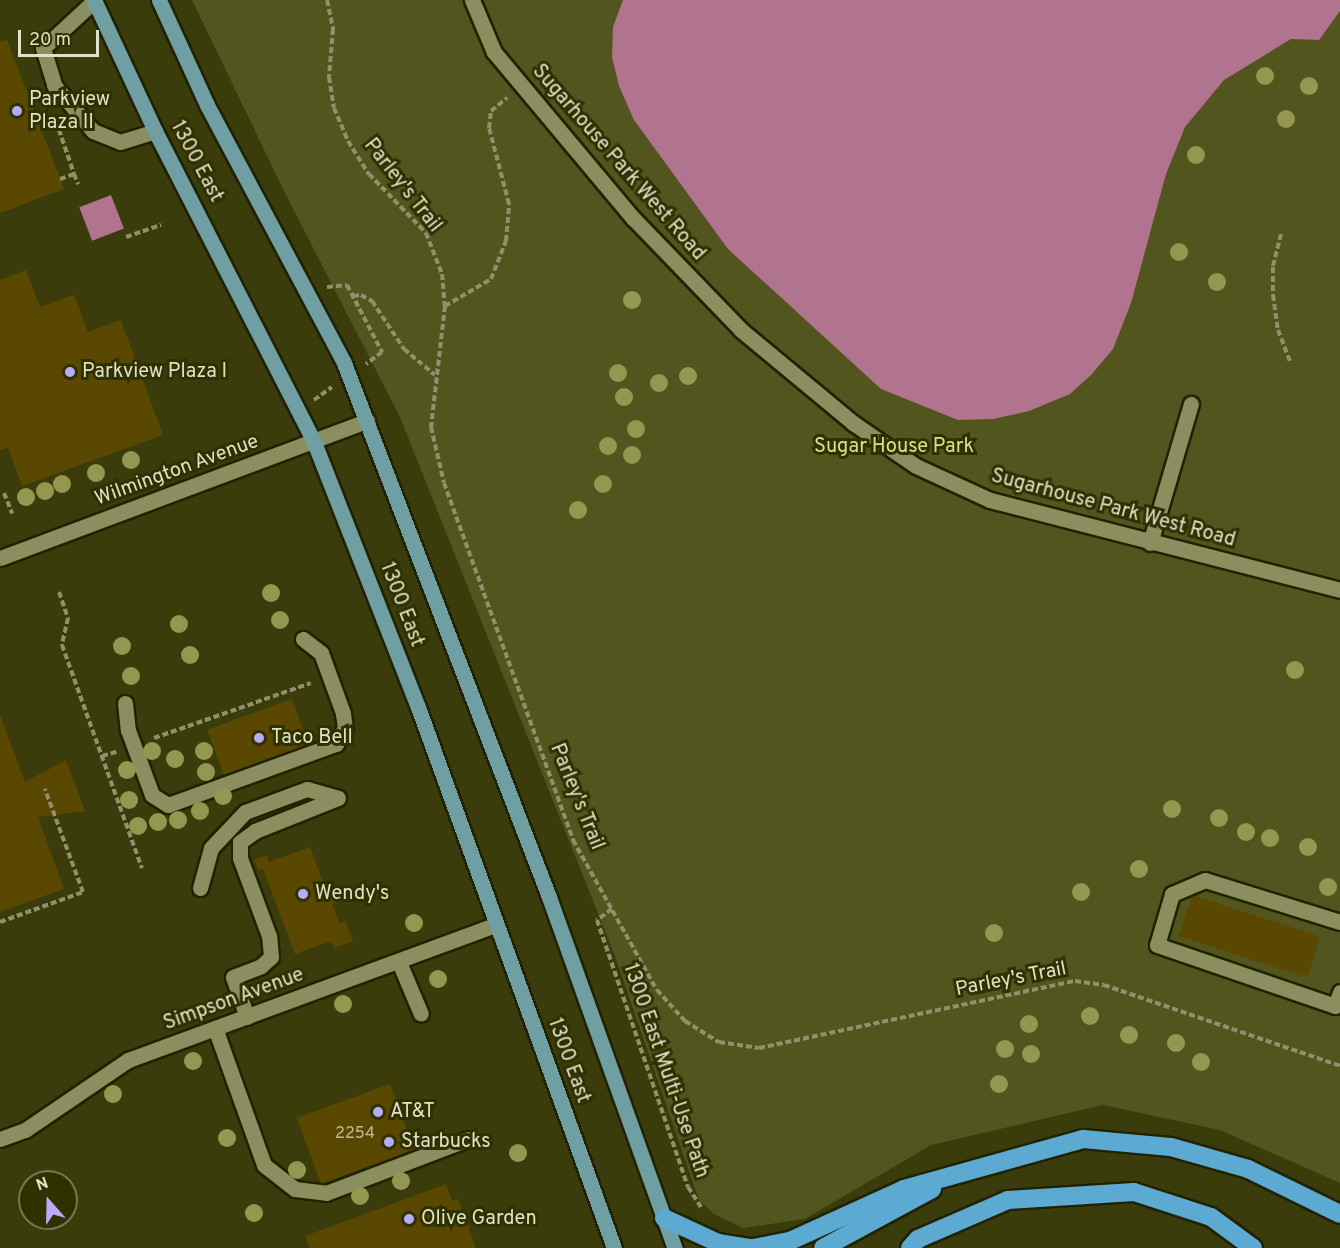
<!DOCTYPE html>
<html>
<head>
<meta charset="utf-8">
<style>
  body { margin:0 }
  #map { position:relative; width:1340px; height:1248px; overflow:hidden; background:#3a3c0c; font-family:Overpass,sans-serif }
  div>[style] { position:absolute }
  .green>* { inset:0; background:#52551e }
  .water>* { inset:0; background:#b0748e; transform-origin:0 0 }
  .building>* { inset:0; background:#5b4800; transform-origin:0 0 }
  .path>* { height:4px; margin-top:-2px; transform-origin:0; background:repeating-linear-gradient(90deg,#8f916d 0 6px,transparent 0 9px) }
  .roads { filter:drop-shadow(2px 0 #212200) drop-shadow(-2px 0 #212200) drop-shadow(0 2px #212200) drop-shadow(0 -2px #212200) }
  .minor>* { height:15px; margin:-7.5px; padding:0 7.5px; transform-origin:7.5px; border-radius:7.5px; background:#8b8e5f }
  .major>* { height:15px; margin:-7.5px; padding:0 7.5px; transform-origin:7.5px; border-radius:7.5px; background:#6f9fa3 }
  .highway>* { height:18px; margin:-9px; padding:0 9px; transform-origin:9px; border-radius:9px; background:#5caad1 }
  .trees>* { width:18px; height:18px; margin:-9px; border-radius:50%; background:#93974f }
  .dots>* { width:16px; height:16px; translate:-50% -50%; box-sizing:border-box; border:3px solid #303101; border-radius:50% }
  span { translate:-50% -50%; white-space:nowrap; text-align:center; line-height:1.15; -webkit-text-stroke:6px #303101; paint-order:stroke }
  .number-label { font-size:16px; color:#bebb96 }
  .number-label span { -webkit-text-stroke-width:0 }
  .poi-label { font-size:20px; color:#dfe1c8 }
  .left { translate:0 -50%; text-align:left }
  .street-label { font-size:20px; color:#dfe1c8 }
  .park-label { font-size:20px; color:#dbe186 }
  .north { position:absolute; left:18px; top:1170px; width:60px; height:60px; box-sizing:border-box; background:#303101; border:2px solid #767751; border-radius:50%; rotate:340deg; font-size:16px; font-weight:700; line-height:24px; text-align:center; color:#dfe1c8 }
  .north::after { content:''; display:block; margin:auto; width:21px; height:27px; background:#b8abf7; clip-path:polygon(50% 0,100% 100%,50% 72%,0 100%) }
  .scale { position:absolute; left:18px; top:30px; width:81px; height:27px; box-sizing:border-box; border:3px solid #dfe1c8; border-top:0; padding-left:8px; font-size:18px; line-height:21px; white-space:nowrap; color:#dfe1c8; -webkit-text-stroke:4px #303101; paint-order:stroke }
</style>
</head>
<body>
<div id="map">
  <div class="green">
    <i style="clip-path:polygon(192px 0,1340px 0,1340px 1183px,1220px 1130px,1103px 1105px,931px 1145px,805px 1219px,743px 1228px,714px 1214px,699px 1200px,615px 956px,400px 417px,284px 191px)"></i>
  </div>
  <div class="water">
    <i style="clip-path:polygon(623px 0,1340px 0,1340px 11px,1319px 40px,1291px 39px,1224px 80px,1185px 127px,1166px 174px,1131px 303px,1113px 349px,1091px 375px,1070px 394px,1029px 411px,993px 419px,958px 420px,881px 389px,728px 249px,634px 120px,619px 86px,612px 57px,613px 27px)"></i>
    <i style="left:111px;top:195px;width:36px;height:34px;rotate:69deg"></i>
  </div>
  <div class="building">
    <i style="clip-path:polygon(7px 40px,64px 189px,0 213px,0 42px)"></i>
    <i style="clip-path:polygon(26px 270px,40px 307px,74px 295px,88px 332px,121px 320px,163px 435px,22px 486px,8px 447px,0 450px,0 280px)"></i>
    <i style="left:292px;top:699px;width:49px;height:90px;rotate:70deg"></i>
    <i style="clip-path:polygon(0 715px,25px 782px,66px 760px,85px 811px,38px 817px,64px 889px,0 912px)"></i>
    <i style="clip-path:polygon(310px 847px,325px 887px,331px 885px,337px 902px,332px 904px,339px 923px,345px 921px,353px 941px,334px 948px,331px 941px,295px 954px,263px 869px,258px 870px,254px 860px,267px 855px,269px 862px)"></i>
    <i style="left:1192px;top:895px;width:135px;height:43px;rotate:18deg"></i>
    <i style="left:390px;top:1084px;width:70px;height:99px;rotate:70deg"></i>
    <i style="clip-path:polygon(446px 1184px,452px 1201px,458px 1199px,476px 1248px,310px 1248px,305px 1236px)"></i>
  </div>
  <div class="path">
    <i style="left:327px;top:0;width:30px;rotate:78deg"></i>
    <i style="left:333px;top:29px;width:48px;rotate:94.8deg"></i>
    <i style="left:329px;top:77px;width:31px;rotate:81deg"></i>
    <i style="left:334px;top:108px;width:36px;rotate:67deg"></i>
    <i style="left:348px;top:141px;width:39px;rotate:58deg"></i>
    <i style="left:369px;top:174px;width:82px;rotate:46deg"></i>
    <i style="left:426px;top:233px;width:44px;rotate:68.7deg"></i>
    <i style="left:442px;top:274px;width:32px;rotate:85deg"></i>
    <i style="left:445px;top:306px;width:122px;rotate:96.6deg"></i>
    <i style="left:431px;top:427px;width:57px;rotate:76.9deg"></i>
    <i style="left:444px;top:483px;width:380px;rotate:70.1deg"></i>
    <i style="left:573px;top:840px;width:172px;rotate:60.8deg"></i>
    <i style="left:657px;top:990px;width:42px;rotate:47.9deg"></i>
    <i style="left:685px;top:1021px;width:40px;rotate:32deg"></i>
    <i style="left:719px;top:1042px;width:40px;rotate:8.5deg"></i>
    <i style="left:759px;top:1048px;width:323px;rotate:-12deg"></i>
    <i style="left:1075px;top:981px;width:29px;rotate:8deg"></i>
    <i style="left:1104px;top:985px;width:250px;rotate:18.9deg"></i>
    <i style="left:56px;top:121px;width:56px;rotate:71.2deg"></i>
    <i style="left:74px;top:174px;width:15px;rotate:160deg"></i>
    <i style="left:74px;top:174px;width:11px;rotate:68deg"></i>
    <i style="left:1281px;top:234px;width:34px;rotate:104deg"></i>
    <i style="left:1273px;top:267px;width:28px;rotate:90deg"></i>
    <i style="left:1273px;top:295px;width:35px;rotate:82deg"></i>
    <i style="left:1278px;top:330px;width:34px;rotate:69deg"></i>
    <i style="left:126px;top:237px;width:37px;rotate:-19deg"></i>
    <i style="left:327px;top:287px;width:20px;rotate:-6deg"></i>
    <i style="left:347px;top:285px;width:76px;rotate:62.4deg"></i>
    <i style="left:382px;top:352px;width:20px;rotate:143deg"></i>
    <i style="left:353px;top:296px;width:8px;rotate:-7deg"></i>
    <i style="left:361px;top:295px;width:13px;rotate:29deg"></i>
    <i style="left:372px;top:301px;width:58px;rotate:56.3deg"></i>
    <i style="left:404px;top:349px;width:40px;rotate:40deg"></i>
    <i style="left:445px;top:306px;width:53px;rotate:-30.4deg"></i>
    <i style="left:491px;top:279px;width:41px;rotate:-68.5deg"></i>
    <i style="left:506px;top:241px;width:37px;rotate:-85deg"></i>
    <i style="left:509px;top:204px;width:79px;rotate:-104.7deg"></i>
    <i style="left:489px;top:128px;width:17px;rotate:-83deg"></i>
    <i style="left:491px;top:111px;width:21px;rotate:-39deg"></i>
    <i style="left:314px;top:400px;width:22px;rotate:-36deg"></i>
    <i style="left:4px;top:493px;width:22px;rotate:68deg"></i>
    <i style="left:59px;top:592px;width:28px;rotate:71deg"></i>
    <i style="left:68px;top:618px;width:28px;rotate:103deg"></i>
    <i style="left:62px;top:645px;width:237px;rotate:70.3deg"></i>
    <i style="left:154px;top:738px;width:166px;rotate:-19.3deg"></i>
    <i style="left:102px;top:756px;width:15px;rotate:-16deg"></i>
    <i style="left:612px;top:909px;width:19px;rotate:144deg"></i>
    <i style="left:597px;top:920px;width:282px;rotate:71.2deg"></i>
    <i style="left:688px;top:1187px;width:27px;rotate:57deg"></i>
    <i style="left:0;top:922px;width:88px;rotate:-19.9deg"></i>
    <i style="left:83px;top:892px;width:110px;rotate:-110.3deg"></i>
  </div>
  <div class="roads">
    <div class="minor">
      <i style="left:95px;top:0;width:71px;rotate:137.3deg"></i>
      <i style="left:43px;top:48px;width:39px;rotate:73deg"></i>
      <i style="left:54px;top:85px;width:60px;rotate:49.7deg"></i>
      <i style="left:93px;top:131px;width:29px;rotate:22deg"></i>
      <i style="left:120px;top:142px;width:37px;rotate:-17deg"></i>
      <i style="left:472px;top:0;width:56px;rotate:67.1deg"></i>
      <i style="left:494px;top:52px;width:217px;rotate:50.1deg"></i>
      <i style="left:633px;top:218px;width:156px;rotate:46deg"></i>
      <i style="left:741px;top:330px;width:146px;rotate:39.7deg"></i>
      <i style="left:853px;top:423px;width:76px;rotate:34.3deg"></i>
      <i style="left:916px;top:466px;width:81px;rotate:24.7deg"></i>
      <i style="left:990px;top:500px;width:361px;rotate:14.4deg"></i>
      <i style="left:1150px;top:543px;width:145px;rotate:-73.6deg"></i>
      <i style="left:0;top:558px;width:392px;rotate:-20.5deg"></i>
      <i style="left:125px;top:703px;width:27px;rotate:84deg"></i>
      <i style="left:128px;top:730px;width:69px;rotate:69.7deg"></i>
      <i style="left:152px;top:795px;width:19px;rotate:32deg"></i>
      <i style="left:168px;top:805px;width:179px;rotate:-20deg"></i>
      <i style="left:336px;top:744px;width:18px;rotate:-61deg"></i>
      <i style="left:345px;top:728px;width:15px;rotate:-98deg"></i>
      <i style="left:343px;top:713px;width:64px;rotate:-110.1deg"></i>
      <i style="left:321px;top:653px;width:23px;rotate:-142deg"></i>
      <i style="left:200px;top:888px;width:41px;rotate:-74.6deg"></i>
      <i style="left:211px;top:848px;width:50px;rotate:-46.6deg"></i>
      <i style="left:245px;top:812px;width:66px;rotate:-20.4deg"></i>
      <i style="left:307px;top:789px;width:32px;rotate:16deg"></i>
      <i style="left:1340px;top:922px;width:141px;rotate:-162.7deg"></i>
      <i style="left:1205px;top:880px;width:36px;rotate:157deg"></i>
      <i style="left:1172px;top:894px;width:53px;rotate:106.4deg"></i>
      <i style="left:1157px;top:945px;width:188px;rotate:18.9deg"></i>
      <i style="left:1335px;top:1006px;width:15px;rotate:-70deg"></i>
      <i style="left:399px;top:962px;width:56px;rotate:67.1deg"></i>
      <i style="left:247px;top:1017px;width:42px;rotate:-109.3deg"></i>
      <i style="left:233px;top:977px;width:30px;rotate:-21deg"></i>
      <i style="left:261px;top:966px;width:13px;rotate:-42deg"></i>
      <i style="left:271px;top:957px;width:21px;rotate:-95deg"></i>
      <i style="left:269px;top:936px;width:83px;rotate:-110.4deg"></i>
      <i style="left:240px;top:858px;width:16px;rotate:-90deg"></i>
      <i style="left:240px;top:842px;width:19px;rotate:-36deg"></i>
      <i style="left:255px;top:831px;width:89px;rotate:-21.7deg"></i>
      <i style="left:215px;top:1028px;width:145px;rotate:70.3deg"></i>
      <i style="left:264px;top:1165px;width:39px;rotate:38deg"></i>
      <i style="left:295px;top:1189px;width:31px;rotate:7deg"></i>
      <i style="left:326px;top:1193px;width:152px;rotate:-20.8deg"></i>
      <i style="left:0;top:1139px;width:27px;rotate:-20deg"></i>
      <i style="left:25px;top:1130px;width:125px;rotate:-34.2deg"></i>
      <i style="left:128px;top:1060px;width:391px;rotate:-20.2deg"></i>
    </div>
    <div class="major">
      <i style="left:94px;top:0;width:145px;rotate:65deg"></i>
      <i style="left:155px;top:131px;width:349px;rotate:62.9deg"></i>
      <i style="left:314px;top:442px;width:285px;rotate:68.6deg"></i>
      <i style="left:418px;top:707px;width:575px;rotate:70.08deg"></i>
      <i style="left:159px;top:0;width:115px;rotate:65.4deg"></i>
      <i style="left:207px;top:105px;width:292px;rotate:62deg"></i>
      <i style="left:344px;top:363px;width:572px;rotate:69deg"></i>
      <i style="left:549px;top:897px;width:373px;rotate:70.3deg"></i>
    </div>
    <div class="highway">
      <i style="left:664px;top:1218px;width:60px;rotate:24.8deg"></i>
      <i style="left:718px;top:1243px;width:33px;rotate:9deg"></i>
      <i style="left:753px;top:1248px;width:38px;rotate:-11deg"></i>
      <i style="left:790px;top:1241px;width:125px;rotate:-24.5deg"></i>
      <i style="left:904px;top:1189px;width:186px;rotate:-15.6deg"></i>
      <i style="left:1083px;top:1139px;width:88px;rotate:5.2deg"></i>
      <i style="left:1171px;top:1147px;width:80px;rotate:15.9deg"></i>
      <i style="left:1248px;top:1169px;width:102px;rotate:26.1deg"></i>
      <i style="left:823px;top:1248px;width:124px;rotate:-28.4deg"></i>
      <i style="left:910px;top:1248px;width:12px;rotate:-48deg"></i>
      <i style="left:918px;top:1239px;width:98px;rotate:-23.4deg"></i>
      <i style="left:1008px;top:1200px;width:126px;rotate:-3.6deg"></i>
      <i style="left:1134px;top:1192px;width:81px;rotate:18deg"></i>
      <i style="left:1211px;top:1217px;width:52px;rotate:36.4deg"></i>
    </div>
  </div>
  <div class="trees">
    <i style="left:1265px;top:76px"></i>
    <i style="left:1309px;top:86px"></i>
    <i style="left:1286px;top:119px"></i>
    <i style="left:1196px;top:155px"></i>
    <i style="left:1179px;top:252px"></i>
    <i style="left:1217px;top:282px"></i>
    <i style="left:632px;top:300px"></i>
    <i style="left:618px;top:373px"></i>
    <i style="left:688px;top:376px"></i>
    <i style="left:659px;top:383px"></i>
    <i style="left:624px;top:397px"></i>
    <i style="left:636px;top:429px"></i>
    <i style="left:608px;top:446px"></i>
    <i style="left:632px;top:455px"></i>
    <i style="left:131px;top:460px"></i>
    <i style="left:96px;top:473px"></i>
    <i style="left:62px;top:484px"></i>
    <i style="left:603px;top:484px"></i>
    <i style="left:45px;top:491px"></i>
    <i style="left:26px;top:497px"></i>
    <i style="left:578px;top:510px"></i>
    <i style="left:271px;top:593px"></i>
    <i style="left:280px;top:620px"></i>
    <i style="left:179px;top:624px"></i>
    <i style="left:122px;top:646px"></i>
    <i style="left:190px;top:655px"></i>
    <i style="left:1295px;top:670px"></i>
    <i style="left:131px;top:676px"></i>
    <i style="left:152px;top:751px"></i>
    <i style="left:204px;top:751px"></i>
    <i style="left:175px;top:759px"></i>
    <i style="left:127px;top:770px"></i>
    <i style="left:206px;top:772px"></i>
    <i style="left:223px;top:796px"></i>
    <i style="left:129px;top:800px"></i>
    <i style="left:1172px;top:809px"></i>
    <i style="left:200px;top:811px"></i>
    <i style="left:1219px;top:818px"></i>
    <i style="left:178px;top:820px"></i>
    <i style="left:158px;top:822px"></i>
    <i style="left:138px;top:826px"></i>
    <i style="left:1246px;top:832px"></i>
    <i style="left:1270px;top:838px"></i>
    <i style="left:1308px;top:847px"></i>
    <i style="left:1139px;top:869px"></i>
    <i style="left:1328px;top:887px"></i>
    <i style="left:1081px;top:892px"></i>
    <i style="left:414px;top:923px"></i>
    <i style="left:994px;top:933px"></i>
    <i style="left:438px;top:979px"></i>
    <i style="left:343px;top:1004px"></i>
    <i style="left:1090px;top:1016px"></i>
    <i style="left:1029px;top:1024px"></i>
    <i style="left:1129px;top:1035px"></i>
    <i style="left:1176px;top:1043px"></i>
    <i style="left:1005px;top:1049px"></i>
    <i style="left:1031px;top:1054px"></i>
    <i style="left:193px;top:1061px"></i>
    <i style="left:1201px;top:1062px"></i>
    <i style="left:999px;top:1084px"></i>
    <i style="left:113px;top:1094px"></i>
    <i style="left:227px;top:1138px"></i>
    <i style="left:518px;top:1153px"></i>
    <i style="left:297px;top:1170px"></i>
    <i style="left:401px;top:1181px"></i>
    <i style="left:360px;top:1196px"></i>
    <i style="left:254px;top:1213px"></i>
  </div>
  <div class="dots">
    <i style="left:17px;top:111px;background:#b8abf7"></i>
    <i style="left:70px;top:372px;background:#b8abf7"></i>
    <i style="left:259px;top:738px;background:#b8abf7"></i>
    <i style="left:303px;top:894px;background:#b8abf7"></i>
    <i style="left:378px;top:1112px;background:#b8abf7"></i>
    <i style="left:389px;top:1142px;background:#b8abf7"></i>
    <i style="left:409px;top:1219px;background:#b8abf7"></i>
  </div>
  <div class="number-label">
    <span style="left:355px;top:1134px">2254</span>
  </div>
  <div class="poi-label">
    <span class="left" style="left:29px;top:112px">Parkview<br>Plaza II</span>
    <span class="left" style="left:82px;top:372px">Parkview Plaza I</span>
    <span class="left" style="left:271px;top:738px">Taco Bell</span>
    <span class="left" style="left:315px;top:894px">Wendy's</span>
    <span class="left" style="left:390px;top:1112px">AT&amp;T</span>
    <span class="left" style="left:401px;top:1142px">Starbucks</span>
    <span class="left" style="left:421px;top:1219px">Olive Garden</span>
  </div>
  <div class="street-label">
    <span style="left:196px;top:162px;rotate:62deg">1300 East</span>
    <span style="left:618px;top:163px;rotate:49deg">Sugarhouse Park West Road</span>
    <span style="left:402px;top:186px;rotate:52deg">Parley's Trail</span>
    <span style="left:177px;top:471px;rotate:-20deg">Wilmington Avenue</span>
    <span style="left:1113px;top:509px;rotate:15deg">Sugarhouse Park West Road</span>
    <span style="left:401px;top:605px;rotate:69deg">1300 East</span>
    <span style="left:576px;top:797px;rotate:68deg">Parley's Trail</span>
    <span style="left:1011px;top:980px;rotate:-11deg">Parley's Trail</span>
    <span style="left:234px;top:1000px;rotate:-20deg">Simpson Avenue</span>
    <span style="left:568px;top:1061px;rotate:70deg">1300 East</span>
    <span style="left:665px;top:1071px;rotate:71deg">1300 East Multi-Use Path</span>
  </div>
  <div class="park-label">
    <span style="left:894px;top:447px">Sugar House Park</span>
  </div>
  <div class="north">N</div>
  <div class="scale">20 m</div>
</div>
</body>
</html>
